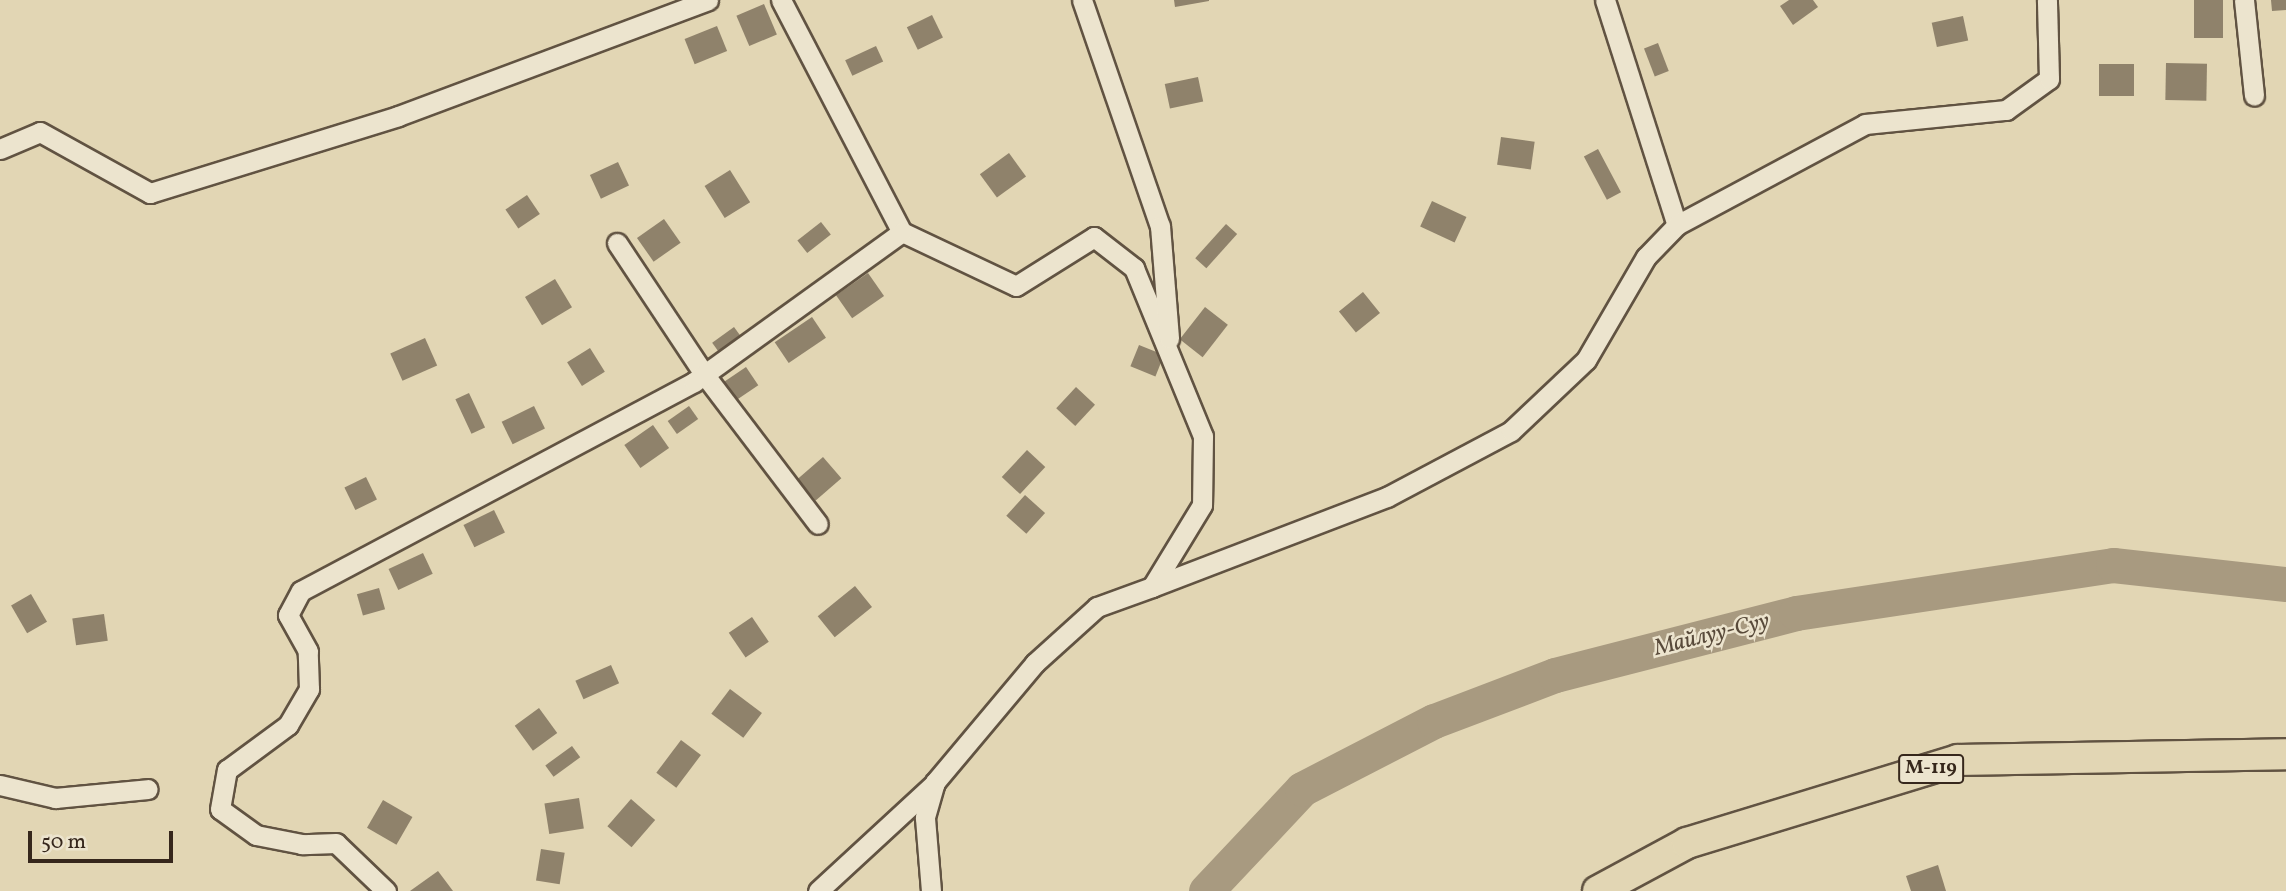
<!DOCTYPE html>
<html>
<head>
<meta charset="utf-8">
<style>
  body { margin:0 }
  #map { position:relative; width:2286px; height:891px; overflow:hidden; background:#e2d6b4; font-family:Vollkorn,serif }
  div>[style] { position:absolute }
  .river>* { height:35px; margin:-17.5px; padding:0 17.5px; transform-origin:17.5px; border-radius:17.5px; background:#a89a80 }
  .building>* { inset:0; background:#8f826b; transform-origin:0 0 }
  .roads { filter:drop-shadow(2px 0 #615342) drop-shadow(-2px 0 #615342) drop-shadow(0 2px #615342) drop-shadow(0 -2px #615342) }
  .street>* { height:19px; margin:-9.5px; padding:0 9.5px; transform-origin:9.5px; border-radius:9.5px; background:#ece4ce }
  .primary>* { height:30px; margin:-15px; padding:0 15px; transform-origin:15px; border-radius:15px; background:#e2d6b4 }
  span { translate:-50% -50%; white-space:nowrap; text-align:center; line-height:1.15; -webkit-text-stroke:5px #ece4ce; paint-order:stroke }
  .shield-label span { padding:2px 5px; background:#ece4ce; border:2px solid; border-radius:5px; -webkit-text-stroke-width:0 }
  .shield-label { font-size:19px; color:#36271c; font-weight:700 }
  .water-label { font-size:23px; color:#584a3a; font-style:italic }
  .scale { position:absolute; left:28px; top:831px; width:145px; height:32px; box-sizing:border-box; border:4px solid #36271c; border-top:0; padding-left:9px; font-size:21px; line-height:24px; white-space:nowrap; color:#36271c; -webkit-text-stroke:5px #ece4ce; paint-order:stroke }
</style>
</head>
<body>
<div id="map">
  <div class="river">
    <i style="left:1206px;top:891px;width:140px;rotate:-46.7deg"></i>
    <i style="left:1302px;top:789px;width:148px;rotate:-27.3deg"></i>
    <i style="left:1434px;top:721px;width:129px;rotate:-20.8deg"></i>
    <i style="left:1555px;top:675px;width:249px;rotate:-14.4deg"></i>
    <i style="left:1796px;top:613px;width:321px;rotate:-8.6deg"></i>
    <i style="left:2113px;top:565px;width:174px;rotate:6.3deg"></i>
  </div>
  <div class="building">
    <i style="clip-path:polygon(1174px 0,1209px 0,1209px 1px,1175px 7px)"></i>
    <i style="clip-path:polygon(1789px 0,1813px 0,1818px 7px,1793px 25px,1780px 6px)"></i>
    <i style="left:2194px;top:0;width:29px;height:38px"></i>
    <i style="clip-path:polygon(2271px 0,2286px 0,2286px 10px,2272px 11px)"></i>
    <i style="left:764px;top:4px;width:33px;height:30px;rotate:67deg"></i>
    <i style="left:932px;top:15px;width:25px;height:28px;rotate:64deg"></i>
    <i style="left:1963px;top:16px;width:25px;height:32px;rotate:78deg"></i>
    <i style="left:717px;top:26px;width:27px;height:35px;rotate:68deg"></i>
    <i style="left:1658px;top:43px;width:30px;height:15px;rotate:69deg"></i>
    <i style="left:876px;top:46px;width:17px;height:34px;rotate:65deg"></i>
    <i style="left:2166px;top:63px;width:41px;height:37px;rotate:1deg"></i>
    <i style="left:2099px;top:64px;width:35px;height:32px"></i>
    <i style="left:1198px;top:77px;width:25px;height:34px;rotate:78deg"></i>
    <i style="left:1501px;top:137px;width:34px;height:28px;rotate:8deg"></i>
    <i style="left:1598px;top:149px;width:49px;height:16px;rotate:62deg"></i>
    <i style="left:1009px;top:153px;width:29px;height:36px;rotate:54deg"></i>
    <i style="left:618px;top:162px;width:26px;height:31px;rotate:65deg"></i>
    <i style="left:730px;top:170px;width:38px;height:30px;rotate:58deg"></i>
    <i style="left:527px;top:195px;width:23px;height:26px;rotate:56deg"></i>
    <i style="left:1432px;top:201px;width:38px;height:28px;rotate:25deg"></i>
    <i style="left:664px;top:219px;width:29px;height:33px;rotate:55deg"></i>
    <i style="left:821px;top:222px;width:16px;height:30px;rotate:52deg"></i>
    <i style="left:1226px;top:224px;width:15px;height:46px;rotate:42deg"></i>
    <i style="left:868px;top:273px;width:28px;height:39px;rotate:55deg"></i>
    <i style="left:555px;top:279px;width:33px;height:35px;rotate:59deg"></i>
    <i style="left:1363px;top:292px;width:27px;height:31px;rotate:51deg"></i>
    <i style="left:1205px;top:307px;width:29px;height:41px;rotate:38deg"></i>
    <i style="left:812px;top:317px;width:25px;height:45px;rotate:56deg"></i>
    <i style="left:734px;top:327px;width:14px;height:27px;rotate:54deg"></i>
    <i style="left:425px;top:338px;width:30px;height:38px;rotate:66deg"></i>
    <i style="left:1139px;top:345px;width:27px;height:23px;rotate:22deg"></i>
    <i style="left:590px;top:348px;width:28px;height:27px;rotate:58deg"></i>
    <i style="left:746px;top:367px;width:22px;height:29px;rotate:56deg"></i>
    <i style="left:1076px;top:387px;width:26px;height:29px;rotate:43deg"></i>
    <i style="left:469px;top:393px;width:38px;height:15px;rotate:65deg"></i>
    <i style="left:534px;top:406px;width:25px;height:36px;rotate:64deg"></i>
    <i style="left:689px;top:406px;width:16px;height:26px;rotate:55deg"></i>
    <i style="left:653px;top:425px;width:28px;height:35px;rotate:55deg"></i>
    <i style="left:1027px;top:450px;width:25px;height:37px;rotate:43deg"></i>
    <i style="left:823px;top:457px;width:28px;height:34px;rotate:49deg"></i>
    <i style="left:366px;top:477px;width:25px;height:24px;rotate:64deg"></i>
    <i style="left:1025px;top:495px;width:27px;height:28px;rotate:42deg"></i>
    <i style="left:494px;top:510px;width:25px;height:34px;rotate:64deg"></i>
    <i style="left:423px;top:553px;width:23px;height:38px;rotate:65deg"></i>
    <i style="left:855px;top:586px;width:27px;height:48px;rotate:51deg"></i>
    <i style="left:379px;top:588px;width:22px;height:23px;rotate:74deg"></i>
    <i style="left:31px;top:594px;width:32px;height:23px;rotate:60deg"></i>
    <i style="left:104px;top:614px;width:27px;height:32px;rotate:82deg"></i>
    <i style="left:752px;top:617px;width:30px;height:28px;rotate:56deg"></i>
    <i style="left:611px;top:665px;width:20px;height:39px;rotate:66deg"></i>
    <i style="left:730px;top:689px;width:40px;height:31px;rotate:37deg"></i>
    <i style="left:539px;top:708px;width:31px;height:30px;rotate:54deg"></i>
    <i style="left:681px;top:740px;width:25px;height:41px;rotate:37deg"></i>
    <i style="left:572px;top:746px;width:14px;height:33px;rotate:54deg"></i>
    <i style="left:579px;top:798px;width:31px;height:35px;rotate:81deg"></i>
    <i style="left:631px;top:799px;width:32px;height:36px;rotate:41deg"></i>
    <i style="left:383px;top:800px;width:34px;height:32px;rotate:30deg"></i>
    <i style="left:541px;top:849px;width:24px;height:32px;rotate:9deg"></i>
    <i style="clip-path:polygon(1938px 865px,1946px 891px,1911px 891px,1906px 876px)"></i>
    <i style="clip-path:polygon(438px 871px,453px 891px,410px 891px)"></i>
  </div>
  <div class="roads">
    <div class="street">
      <i style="left:781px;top:0;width:262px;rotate:62.5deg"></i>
      <i style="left:902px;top:232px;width:126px;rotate:25.3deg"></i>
      <i style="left:1016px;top:286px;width:92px;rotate:-32.1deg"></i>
      <i style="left:1094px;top:237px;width:51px;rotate:37.8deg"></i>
      <i style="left:1134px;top:268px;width:182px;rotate:67.7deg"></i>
      <i style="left:1203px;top:436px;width:69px;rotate:90.8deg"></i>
      <i style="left:1202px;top:505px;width:96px;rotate:121.4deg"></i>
      <i style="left:1152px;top:587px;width:59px;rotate:160deg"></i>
      <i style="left:1097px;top:607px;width:84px;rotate:137.9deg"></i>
      <i style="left:1035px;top:663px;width:155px;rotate:130deg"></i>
      <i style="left:935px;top:782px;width:37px;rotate:106deg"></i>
      <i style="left:925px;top:818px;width:73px;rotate:85.3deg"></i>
      <i style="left:1082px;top:0;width:239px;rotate:71deg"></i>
      <i style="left:1160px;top:226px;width:113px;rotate:85.4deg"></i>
      <i style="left:1605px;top:0;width:236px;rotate:72.3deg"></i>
      <i style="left:2244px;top:0;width:96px;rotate:84deg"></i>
      <i style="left:0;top:149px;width:43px;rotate:-23deg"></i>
      <i style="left:40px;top:132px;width:126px;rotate:29deg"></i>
      <i style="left:150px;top:193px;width:260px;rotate:-17.2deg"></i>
      <i style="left:398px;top:116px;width:331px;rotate:-20.5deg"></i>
      <i style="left:617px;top:243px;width:157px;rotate:56.4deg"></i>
      <i style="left:704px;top:374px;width:188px;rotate:52.8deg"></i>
      <i style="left:1152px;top:587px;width:252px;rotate:-21deg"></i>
      <i style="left:1387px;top:497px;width:140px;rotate:-28deg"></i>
      <i style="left:1511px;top:431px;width:103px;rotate:-43.4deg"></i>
      <i style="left:1586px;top:360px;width:119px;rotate:-59.8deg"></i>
      <i style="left:1646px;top:257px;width:45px;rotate:-45.9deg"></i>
      <i style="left:1677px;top:225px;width:213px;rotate:-28.2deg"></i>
      <i style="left:1865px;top:124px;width:142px;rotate:-5.7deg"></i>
      <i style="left:2006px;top:110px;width:53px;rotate:-35.8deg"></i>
      <i style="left:2049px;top:79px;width:79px;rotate:-91.5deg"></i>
      <i style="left:0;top:785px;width:57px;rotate:13.3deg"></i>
      <i style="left:55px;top:798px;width:93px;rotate:-5.5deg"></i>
      <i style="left:386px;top:891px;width:69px;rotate:-136.2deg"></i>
      <i style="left:336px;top:843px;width:34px;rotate:178deg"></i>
      <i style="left:302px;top:844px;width:47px;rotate:-168.9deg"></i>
      <i style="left:256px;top:835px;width:44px;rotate:-144.2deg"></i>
      <i style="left:220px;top:809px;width:40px;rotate:-80deg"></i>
      <i style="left:227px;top:770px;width:76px;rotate:-36.4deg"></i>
      <i style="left:288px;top:725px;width:42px;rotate:-59.7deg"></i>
      <i style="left:309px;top:689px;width:38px;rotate:-92deg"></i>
      <i style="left:308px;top:651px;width:41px;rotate:-119.1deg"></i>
      <i style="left:288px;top:615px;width:27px;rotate:-62deg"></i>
      <i style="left:301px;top:591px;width:445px;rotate:-28deg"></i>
      <i style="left:694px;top:382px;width:256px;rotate:-35.8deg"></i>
      <i style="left:818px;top:891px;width:159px;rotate:-42.7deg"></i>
    </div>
    <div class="primary">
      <i style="left:1598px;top:891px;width:101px;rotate:-28.3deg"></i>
      <i style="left:1687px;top:843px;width:283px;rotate:-17deg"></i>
      <i style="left:1958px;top:760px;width:328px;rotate:-1deg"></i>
    </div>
  </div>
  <div class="shield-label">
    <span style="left:1931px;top:769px">М-119</span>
  </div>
  <div class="water-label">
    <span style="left:1712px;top:635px;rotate:-14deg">Майлуу-Суу</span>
  </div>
  <div class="scale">50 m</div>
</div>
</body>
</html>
